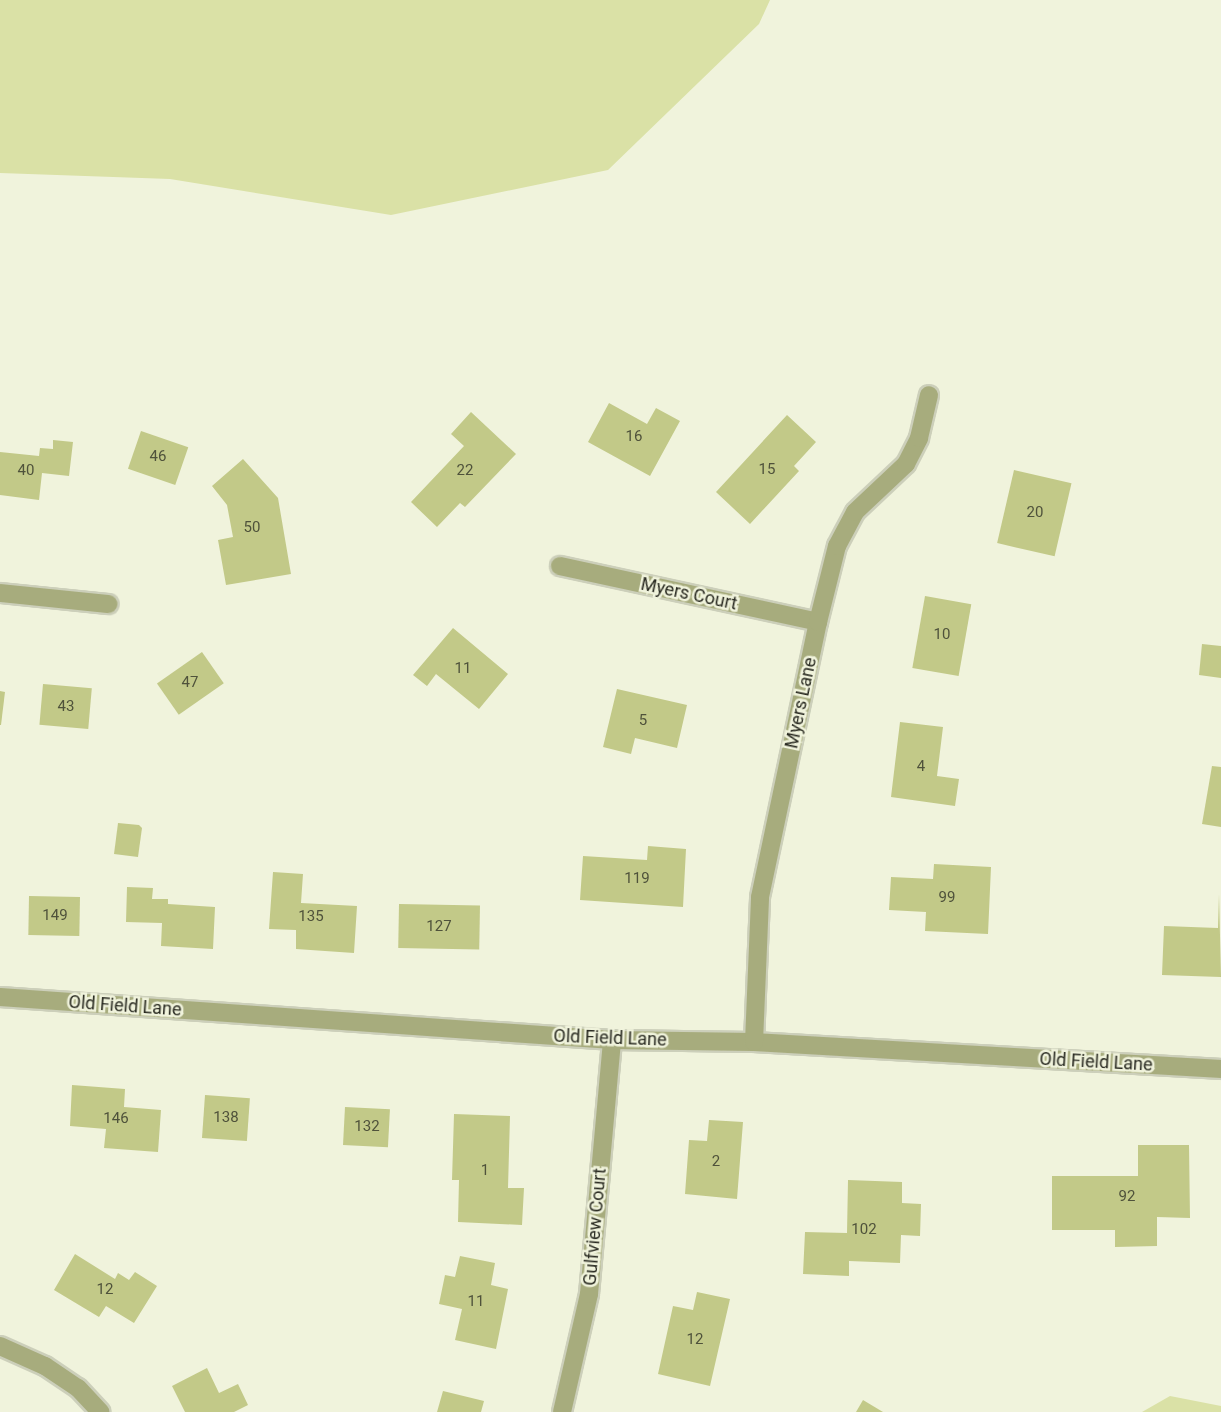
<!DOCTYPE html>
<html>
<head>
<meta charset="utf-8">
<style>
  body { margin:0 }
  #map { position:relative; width:1221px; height:1412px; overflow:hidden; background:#f0f3dc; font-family:Roboto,sans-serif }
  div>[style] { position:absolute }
  .green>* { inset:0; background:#dae1a6 }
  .building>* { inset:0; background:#c2c988; transform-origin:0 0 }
  .roads { filter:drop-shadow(2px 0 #cccfba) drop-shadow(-2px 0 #cccfba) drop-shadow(0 2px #cccfba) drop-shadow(0 -2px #cccfba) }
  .minor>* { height:18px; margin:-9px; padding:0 9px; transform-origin:9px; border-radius:9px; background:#a7ac7d }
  span { translate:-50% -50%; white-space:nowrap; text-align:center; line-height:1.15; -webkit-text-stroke:5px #f0f3dc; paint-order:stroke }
  .number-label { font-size:15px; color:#4f523b }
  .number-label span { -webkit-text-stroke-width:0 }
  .street-label { font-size:18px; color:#292a21 }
</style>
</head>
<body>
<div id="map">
  <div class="green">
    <i style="clip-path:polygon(0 0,770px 0,759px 24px,608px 170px,391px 215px,170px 179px,0 173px)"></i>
    <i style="clip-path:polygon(1170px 1396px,1221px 1406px,1221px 1412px,1142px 1412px)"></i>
  </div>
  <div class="building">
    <i style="clip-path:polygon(609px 403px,647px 424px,656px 408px,680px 421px,650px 476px,588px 442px)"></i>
    <i style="clip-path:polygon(471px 412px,516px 454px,465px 507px,460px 503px,437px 527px,411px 502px,464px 446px,451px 434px)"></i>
    <i style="clip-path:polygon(787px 415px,816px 442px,794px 466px,799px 471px,750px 524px,716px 492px)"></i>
    <i style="left:141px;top:431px;width:50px;height:40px;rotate:19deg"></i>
    <i style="clip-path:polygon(53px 440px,73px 442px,69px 476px,42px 473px,39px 500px,0 495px,0 452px,39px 456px,40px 448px,53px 449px)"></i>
    <i style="clip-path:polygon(243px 459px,278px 498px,291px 574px,226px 585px,218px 540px,233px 537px,227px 505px,212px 486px)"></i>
    <i style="left:1014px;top:470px;width:59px;height:75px;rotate:13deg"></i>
    <i style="left:925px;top:596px;width:47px;height:73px;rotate:10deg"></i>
    <i style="clip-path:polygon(453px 628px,508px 674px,479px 709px,436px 674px,427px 686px,413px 675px)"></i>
    <i style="clip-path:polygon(1202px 644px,1221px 646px,1221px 678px,1199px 675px)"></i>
    <i style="left:202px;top:652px;width:38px;height:55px;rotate:55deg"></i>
    <i style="left:43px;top:684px;width:49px;height:41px;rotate:5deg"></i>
    <i style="clip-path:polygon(617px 689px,687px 705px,677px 748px,635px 738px,631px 754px,603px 747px)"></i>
    <i style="clip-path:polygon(0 691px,5px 692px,1px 725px,0 725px)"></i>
    <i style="clip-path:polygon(900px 722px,943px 727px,937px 776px,959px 779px,955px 806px,891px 797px)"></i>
    <i style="clip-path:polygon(1212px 766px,1221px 767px,1221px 827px,1202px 824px)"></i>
    <i style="clip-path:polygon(118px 823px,139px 825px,142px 828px,138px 857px,114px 854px)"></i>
    <i style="clip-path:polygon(648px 846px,686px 849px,683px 907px,580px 900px,583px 856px,647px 860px)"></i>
    <i style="clip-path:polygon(934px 864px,991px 867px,988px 934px,925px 931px,926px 912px,889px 910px,891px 877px,933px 879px)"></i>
    <i style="clip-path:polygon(273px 872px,303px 874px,301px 903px,357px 906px,354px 953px,296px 949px,296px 930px,269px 929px)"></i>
    <i style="clip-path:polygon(127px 887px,153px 888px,152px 899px,168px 899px,168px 904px,215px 907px,213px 949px,161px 946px,162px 923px,126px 922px)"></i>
    <i style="clip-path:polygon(1219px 894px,1221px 977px,1162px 975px,1164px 926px,1218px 928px)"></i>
    <i style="left:29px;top:896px;width:51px;height:39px;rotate:1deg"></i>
    <i style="left:399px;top:904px;width:81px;height:44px;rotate:1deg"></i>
    <i style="clip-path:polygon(72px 1085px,125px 1089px,124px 1107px,161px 1110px,158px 1152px,104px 1148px,106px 1129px,70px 1126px)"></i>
    <i style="left:205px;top:1095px;width:45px;height:43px;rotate:4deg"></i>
    <i style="left:345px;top:1107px;width:45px;height:38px;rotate:3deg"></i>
    <i style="clip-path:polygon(454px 1114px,510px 1116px,508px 1188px,524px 1188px,522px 1225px,458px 1222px,459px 1180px,452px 1180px)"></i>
    <i style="clip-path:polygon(709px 1120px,743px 1122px,737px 1199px,685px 1194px,689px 1140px,707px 1141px)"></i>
    <i style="clip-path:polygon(1138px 1145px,1189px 1145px,1190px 1218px,1157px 1217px,1157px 1246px,1115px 1247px,1115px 1230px,1052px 1230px,1052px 1176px,1138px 1176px)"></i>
    <i style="clip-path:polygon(848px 1180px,902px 1182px,902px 1203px,921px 1204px,920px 1236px,901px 1235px,900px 1263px,849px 1261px,849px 1276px,803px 1274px,805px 1232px,847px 1233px)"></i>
    <i style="clip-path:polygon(75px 1254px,115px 1279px,118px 1273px,129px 1280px,135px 1272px,157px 1286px,134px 1323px,106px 1306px,99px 1317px,54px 1290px)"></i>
    <i style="clip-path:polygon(460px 1256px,495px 1263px,491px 1285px,508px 1289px,496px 1349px,455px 1340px,462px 1309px,439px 1304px,445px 1275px,455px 1277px)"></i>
    <i style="clip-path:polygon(697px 1292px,730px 1299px,710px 1386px,658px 1374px,673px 1306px,693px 1310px)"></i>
    <i style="clip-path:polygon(207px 1368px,219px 1393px,238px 1384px,248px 1405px,234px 1412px,185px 1412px,172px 1386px)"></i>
    <i style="clip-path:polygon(443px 1391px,484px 1401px,481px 1412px,437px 1412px)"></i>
    <i style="clip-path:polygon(863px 1400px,883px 1412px,856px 1412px)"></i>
  </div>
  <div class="roads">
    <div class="minor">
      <i style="left:560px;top:566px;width:264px;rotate:12.2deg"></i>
      <i style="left:0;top:593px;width:109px;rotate:5.8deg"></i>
      <i style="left:0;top:997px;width:614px;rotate:4.02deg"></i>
      <i style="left:612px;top:1040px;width:142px;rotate:0.8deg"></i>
      <i style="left:754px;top:1042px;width:468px;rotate:3.3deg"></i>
      <i style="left:754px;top:1042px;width:145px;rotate:-87.6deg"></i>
      <i style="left:760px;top:897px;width:281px;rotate:-78.1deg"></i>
      <i style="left:818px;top:622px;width:78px;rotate:-76deg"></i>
      <i style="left:837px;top:546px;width:38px;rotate:-62deg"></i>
      <i style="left:855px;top:512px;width:70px;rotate:-43.3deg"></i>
      <i style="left:906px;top:464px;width:29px;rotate:-63deg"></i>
      <i style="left:919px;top:438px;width:44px;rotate:-76.9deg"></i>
      <i style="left:0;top:1346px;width:49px;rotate:24deg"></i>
      <i style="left:45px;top:1366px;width:40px;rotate:34deg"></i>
      <i style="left:78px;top:1388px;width:33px;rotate:47deg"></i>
      <i style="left:562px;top:1412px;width:121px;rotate:-77.1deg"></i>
      <i style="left:589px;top:1294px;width:255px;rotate:-84.8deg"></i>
    </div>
  </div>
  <div class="number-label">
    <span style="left:634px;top:437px">16</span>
    <span style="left:158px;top:457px">46</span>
    <span style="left:767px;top:470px">15</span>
    <span style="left:26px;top:471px">40</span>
    <span style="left:465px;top:471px">22</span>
    <span style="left:1035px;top:513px">20</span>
    <span style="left:252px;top:528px">50</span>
    <span style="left:942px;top:635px">10</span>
    <span style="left:463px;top:669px">11</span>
    <span style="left:190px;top:683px">47</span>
    <span style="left:66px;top:707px">43</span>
    <span style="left:643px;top:721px">5</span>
    <span style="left:921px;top:767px">4</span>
    <span style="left:637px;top:879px">119</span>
    <span style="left:947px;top:898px">99</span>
    <span style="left:55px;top:916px">149</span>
    <span style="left:311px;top:917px">135</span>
    <span style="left:439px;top:927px">127</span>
    <span style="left:226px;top:1118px">138</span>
    <span style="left:116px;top:1119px">146</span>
    <span style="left:367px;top:1127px">132</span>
    <span style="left:716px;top:1162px">2</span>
    <span style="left:485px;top:1171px">1</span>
    <span style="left:1127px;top:1197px">92</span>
    <span style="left:864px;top:1230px">102</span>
    <span style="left:105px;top:1290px">12</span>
    <span style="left:476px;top:1302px">11</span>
    <span style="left:695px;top:1340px">12</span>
  </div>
  <div class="street-label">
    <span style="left:689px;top:594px;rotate:12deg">Myers Court</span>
    <span style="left:801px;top:703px;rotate:-78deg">Myers Lane</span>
    <span style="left:125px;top:1006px;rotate:4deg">Old Field Lane</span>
    <span style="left:610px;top:1038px;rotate:2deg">Old Field Lane</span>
    <span style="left:1096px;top:1062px;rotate:3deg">Old Field Lane</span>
    <span style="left:595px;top:1227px;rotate:-85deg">Gulfview Court</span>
  </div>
</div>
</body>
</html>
